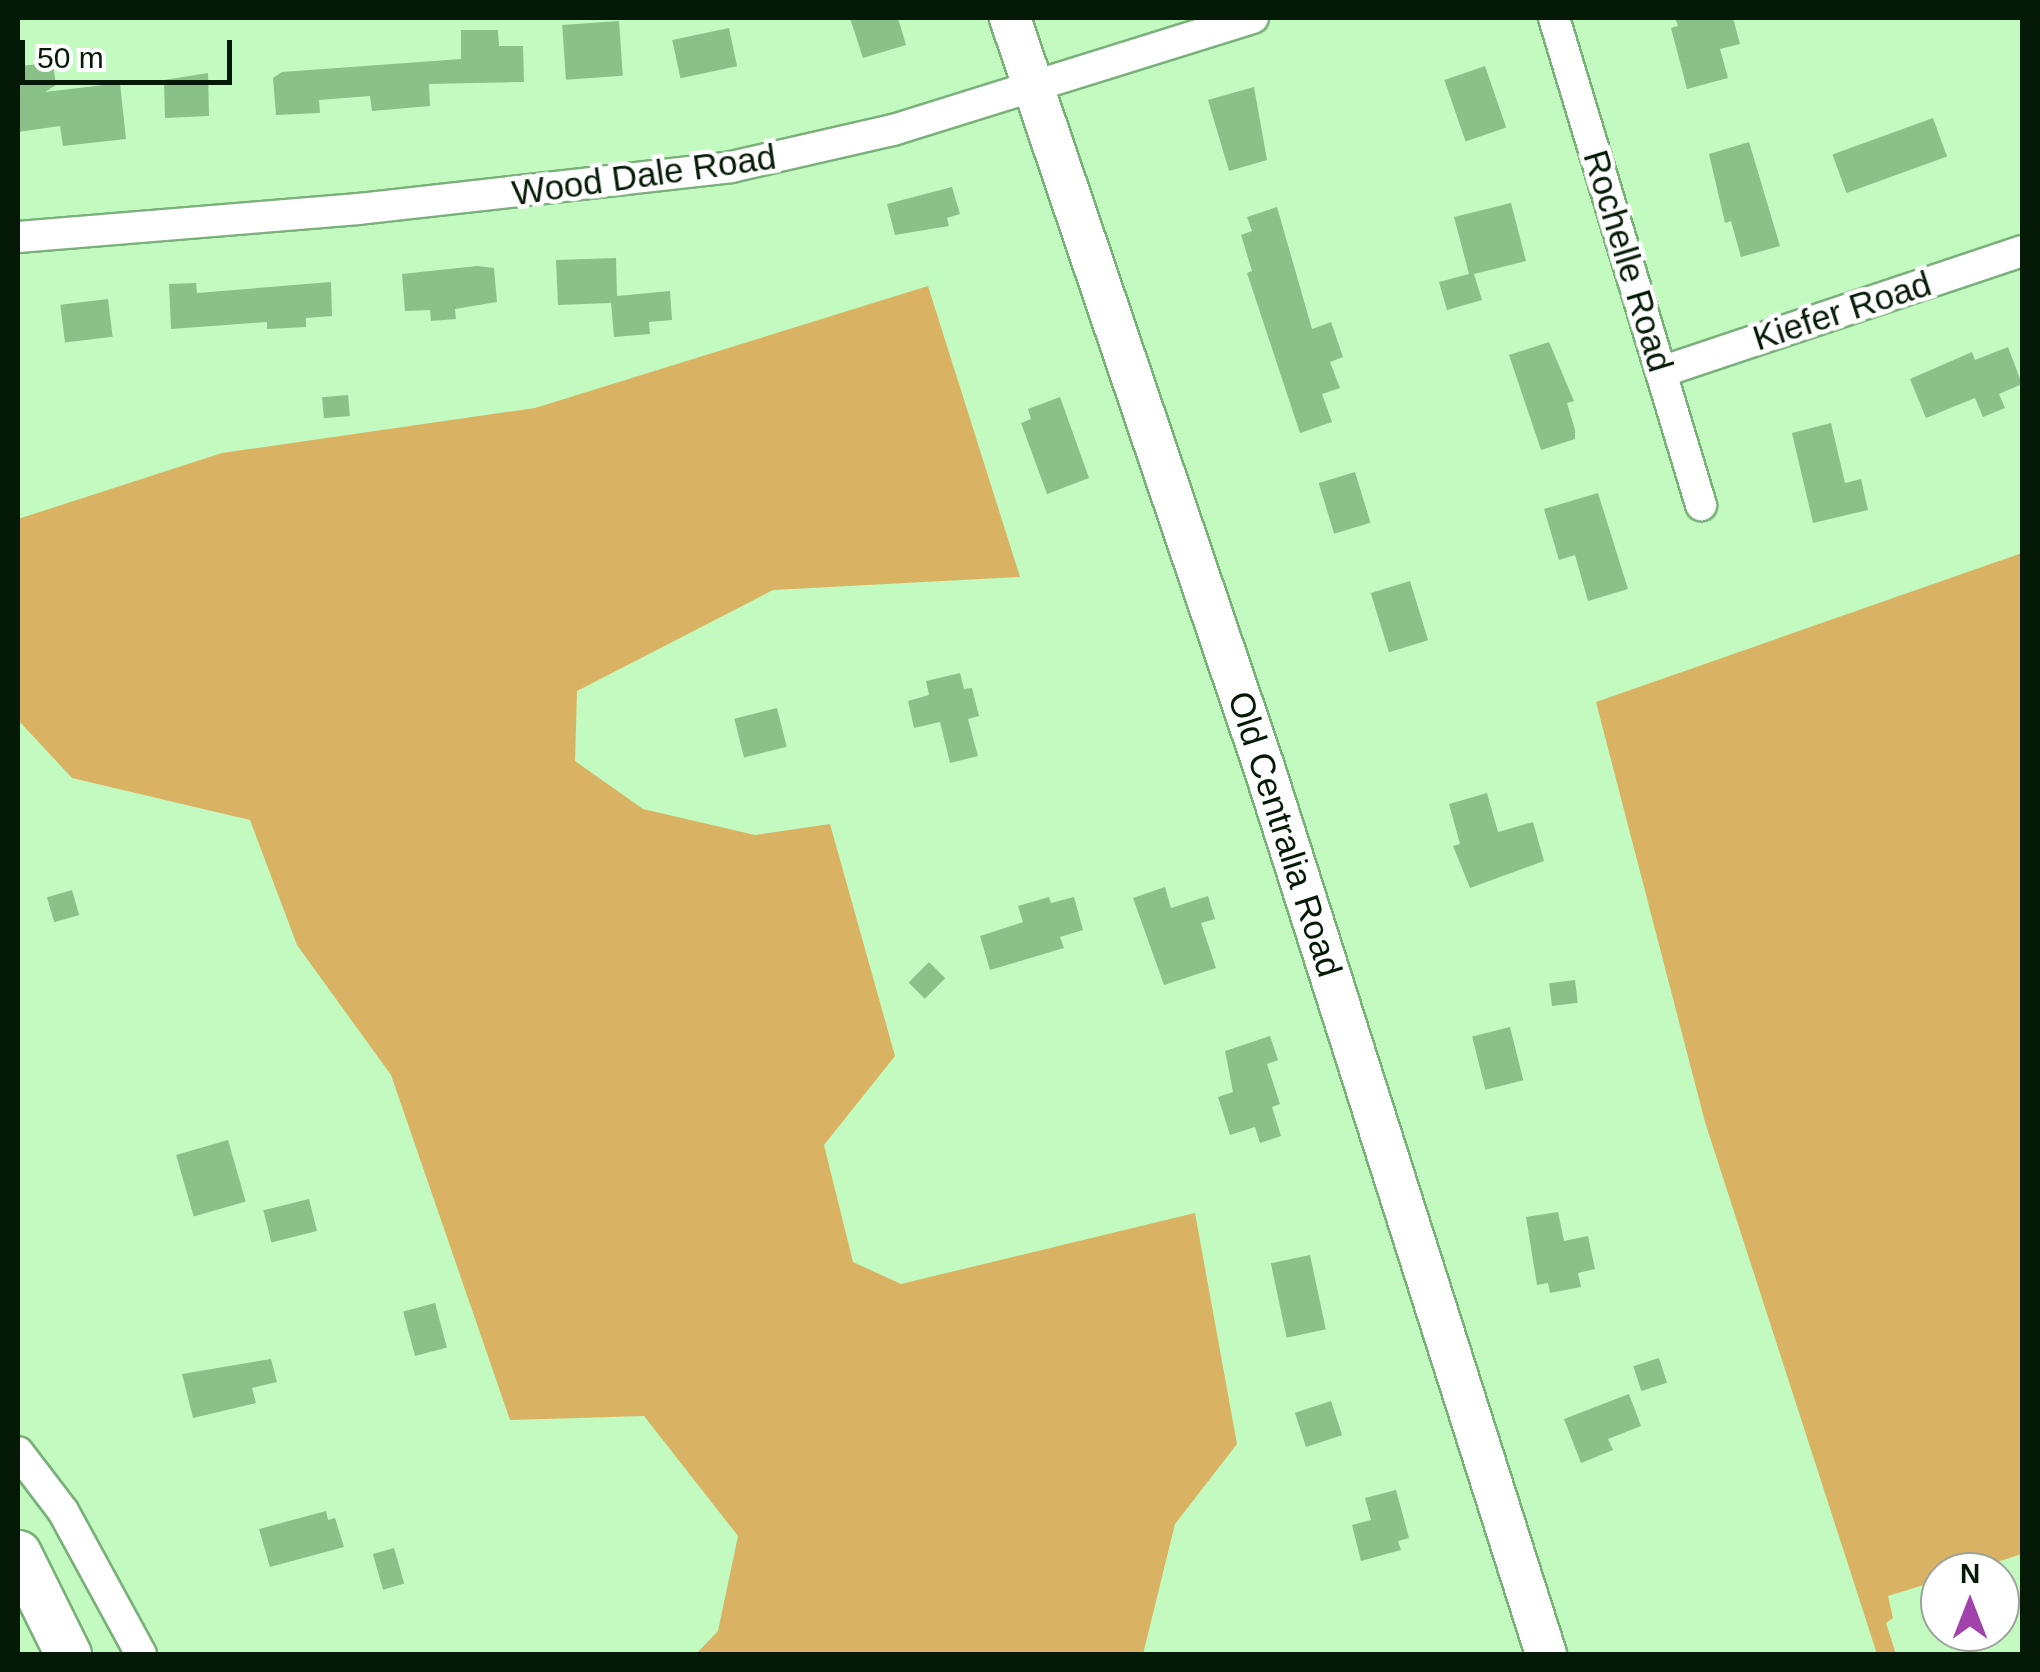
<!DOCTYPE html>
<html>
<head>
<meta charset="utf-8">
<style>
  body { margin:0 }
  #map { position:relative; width:2040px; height:1672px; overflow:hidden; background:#c2fac0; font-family:Arial,sans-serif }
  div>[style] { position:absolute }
  .green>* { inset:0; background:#d9b363 }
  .building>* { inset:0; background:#8ac189; transform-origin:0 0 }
  .roads { filter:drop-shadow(2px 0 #7ab07a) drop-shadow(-2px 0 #7ab07a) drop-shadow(0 2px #7ab07a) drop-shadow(0 -2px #7ab07a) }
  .street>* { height:30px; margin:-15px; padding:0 15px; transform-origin:15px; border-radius:15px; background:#fff }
  .secondary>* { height:40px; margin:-20px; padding:0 20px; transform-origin:20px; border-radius:20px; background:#fff }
  .primary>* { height:45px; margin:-22.5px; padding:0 22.5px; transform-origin:22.5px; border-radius:22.5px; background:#fff }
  span { translate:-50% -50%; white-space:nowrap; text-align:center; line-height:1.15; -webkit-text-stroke:9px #fff; paint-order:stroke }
  .street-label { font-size:35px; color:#051a06 }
  .frame { position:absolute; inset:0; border:20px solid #051a06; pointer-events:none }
  .north { position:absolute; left:1920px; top:1552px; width:100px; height:100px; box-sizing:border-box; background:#fff; border:2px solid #9ba39b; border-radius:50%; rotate:0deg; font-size:28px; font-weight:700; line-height:40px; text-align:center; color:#051a06 }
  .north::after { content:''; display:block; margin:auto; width:35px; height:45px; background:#a243ac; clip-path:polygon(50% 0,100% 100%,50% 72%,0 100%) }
  .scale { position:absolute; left:20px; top:40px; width:212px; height:45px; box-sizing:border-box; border:5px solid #051a06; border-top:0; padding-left:12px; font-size:30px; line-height:35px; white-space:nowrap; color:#051a06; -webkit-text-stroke:8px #fff; paint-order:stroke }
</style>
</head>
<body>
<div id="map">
  <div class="green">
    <i style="clip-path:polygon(928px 286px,1020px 577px,773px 590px,577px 691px,575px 761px,643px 809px,755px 835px,830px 824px,895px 1056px,824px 1145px,853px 1262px,901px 1284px,1195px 1213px,1237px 1444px,1175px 1524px,1143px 1654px,696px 1654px,718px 1631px,738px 1536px,644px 1416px,510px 1420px,391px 1075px,297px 945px,250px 820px,72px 778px,18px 720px,18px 519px,222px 453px,535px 408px)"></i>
    <i style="clip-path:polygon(2022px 553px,2022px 1554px,1966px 1572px,1940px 1572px,1940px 1580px,1888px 1596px,1893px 1618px,1886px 1623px,1896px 1654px,1877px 1654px,1705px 1122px,1596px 702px)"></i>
  </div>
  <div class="building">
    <i style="clip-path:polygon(850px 18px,898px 18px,906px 45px,863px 58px)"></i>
    <i style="clip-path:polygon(1675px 18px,1733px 18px,1740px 44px,1720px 49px,1728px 78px,1687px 89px,1671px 28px,1678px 26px)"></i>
    <i style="left:619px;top:21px;width:55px;height:57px;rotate:86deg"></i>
    <i style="left:729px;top:28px;width:39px;height:58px;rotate:78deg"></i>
    <i style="clip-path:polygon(461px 30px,498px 30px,499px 46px,523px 46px,524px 82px,429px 84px,430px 106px,372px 111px,370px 96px,319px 100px,320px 113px,276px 115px,273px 78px,282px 72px,461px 59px)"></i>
    <i style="clip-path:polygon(53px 63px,56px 85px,45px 92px,120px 83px,126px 139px,63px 146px,60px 126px,18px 132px,18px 66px)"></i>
    <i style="left:1485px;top:66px;width:65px;height:43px;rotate:71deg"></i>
    <i style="clip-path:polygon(208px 73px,209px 116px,165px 118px,164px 80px)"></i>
    <i style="clip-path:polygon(1254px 87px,1267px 160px,1229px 171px,1208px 100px)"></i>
    <i style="left:1933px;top:118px;width:41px;height:107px;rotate:70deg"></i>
    <i style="clip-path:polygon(1749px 142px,1780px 246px,1741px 257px,1731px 221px,1725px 223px,1709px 154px)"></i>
    <i style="clip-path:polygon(952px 187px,960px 214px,947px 218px,949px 226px,895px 235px,887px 204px)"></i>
    <i style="clip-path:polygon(1511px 203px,1526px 261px,1474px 274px,1482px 300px,1447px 310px,1439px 282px,1469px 274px,1454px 217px)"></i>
    <i style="clip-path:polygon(1277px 207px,1312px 329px,1331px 322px,1343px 357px,1330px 362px,1340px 388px,1322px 394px,1332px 422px,1300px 433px,1247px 273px,1252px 271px,1241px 235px,1252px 231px,1247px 217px)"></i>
    <i style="clip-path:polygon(616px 258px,617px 296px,670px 291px,672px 320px,649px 322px,650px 334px,614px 337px,611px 303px,558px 305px,556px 260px)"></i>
    <i style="clip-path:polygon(477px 266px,494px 268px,497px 302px,455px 309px,456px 319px,431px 321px,430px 310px,405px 311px,402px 274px)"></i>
    <i style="clip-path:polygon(331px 282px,332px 316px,306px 318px,306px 327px,267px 329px,267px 322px,171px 329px,169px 284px,196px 283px,197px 293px)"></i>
    <i style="left:108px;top:299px;width:38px;height:48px;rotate:83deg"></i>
    <i style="clip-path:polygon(1549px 342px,1574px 401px,1567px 403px,1575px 430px,1575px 439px,1541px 450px,1509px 355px)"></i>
    <i style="clip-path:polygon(2008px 347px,2022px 384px,1999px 394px,2005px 408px,1983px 417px,1975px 398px,1926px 418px,1910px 379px,1972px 352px,1975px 360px)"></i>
    <i style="left:348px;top:395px;width:21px;height:26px;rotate:85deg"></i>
    <i style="clip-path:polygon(1060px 397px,1089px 478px,1047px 494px,1021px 423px,1031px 419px,1028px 409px)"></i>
    <i style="clip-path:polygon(1831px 423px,1845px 483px,1861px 479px,1868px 510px,1813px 523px,1792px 433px)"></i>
    <i style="left:1355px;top:472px;width:53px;height:38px;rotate:73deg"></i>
    <i style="clip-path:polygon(1598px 493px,1628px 589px,1588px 601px,1575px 555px,1559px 560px,1544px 509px)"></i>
    <i style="left:1410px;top:581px;width:62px;height:41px;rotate:73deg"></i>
    <i style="clip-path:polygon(960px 673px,964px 689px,972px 688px,979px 716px,968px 719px,978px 756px,950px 763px,940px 722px,914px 728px,908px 701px,929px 695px,926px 681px)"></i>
    <i style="left:777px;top:708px;width:40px;height:44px;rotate:76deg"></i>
    <i style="clip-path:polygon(1487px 793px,1498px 832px,1533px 822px,1544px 861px,1470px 888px,1453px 846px,1460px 844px,1449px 804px)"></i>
    <i style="clip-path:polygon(1165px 887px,1171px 908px,1208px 896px,1215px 919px,1201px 923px,1216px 968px,1164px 985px,1133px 898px)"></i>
    <i style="left:72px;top:890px;width:26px;height:26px;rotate:74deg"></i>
    <i style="clip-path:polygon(1049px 897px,1051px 903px,1074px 897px,1083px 930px,1060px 937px,1064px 948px,990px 970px,980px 936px,1023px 922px,1018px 906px)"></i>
    <i style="left:929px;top:962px;width:23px;height:29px;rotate:45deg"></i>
    <i style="left:1575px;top:980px;width:23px;height:26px;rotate:83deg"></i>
    <i style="left:1510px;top:1027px;width:55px;height:39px;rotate:76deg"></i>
    <i style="clip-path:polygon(1270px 1036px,1278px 1060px,1267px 1064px,1280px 1104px,1272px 1107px,1281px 1136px,1260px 1143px,1255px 1127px,1230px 1135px,1218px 1097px,1233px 1092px,1225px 1051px)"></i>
    <i style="left:228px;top:1140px;width:64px;height:54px;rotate:74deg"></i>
    <i style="left:309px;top:1199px;width:33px;height:47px;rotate:76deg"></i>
    <i style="clip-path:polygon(1558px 1212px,1564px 1241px,1588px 1236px,1595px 1269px,1578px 1273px,1581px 1287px,1550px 1293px,1548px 1283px,1537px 1285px,1526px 1217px)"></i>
    <i style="left:1310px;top:1255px;width:76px;height:40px;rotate:78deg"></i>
    <i style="left:435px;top:1303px;width:46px;height:33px;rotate:75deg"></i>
    <i style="left:1659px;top:1358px;width:26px;height:27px;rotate:72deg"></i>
    <i style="clip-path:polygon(271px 1359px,277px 1382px,252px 1388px,256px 1403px,193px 1418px,182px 1374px)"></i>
    <i style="clip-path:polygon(1629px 1394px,1641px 1426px,1608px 1439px,1613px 1450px,1581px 1463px,1564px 1419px)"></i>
    <i style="left:1331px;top:1401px;width:36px;height:38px;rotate:72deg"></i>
    <i style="clip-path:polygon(1396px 1490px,1409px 1538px,1398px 1541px,1401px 1550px,1361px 1561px,1352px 1525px,1371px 1520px,1365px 1498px)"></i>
    <i style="clip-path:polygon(326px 1511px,328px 1520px,335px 1518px,344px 1547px,270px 1567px,259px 1529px)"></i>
    <i style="left:394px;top:1548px;width:37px;height:22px;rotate:74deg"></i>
  </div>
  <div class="roads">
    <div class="street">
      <i style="left:1554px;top:18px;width:509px;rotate:73.2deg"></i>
      <i style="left:18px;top:237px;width:342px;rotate:-4.7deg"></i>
      <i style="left:359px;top:209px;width:374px;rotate:-6.4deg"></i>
      <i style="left:731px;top:167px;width:166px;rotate:-12.9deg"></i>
      <i style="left:893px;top:130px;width:377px;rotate:-17.3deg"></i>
      <i style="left:1661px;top:372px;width:381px;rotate:-18.5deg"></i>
      <i style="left:18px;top:1452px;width:74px;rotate:52.7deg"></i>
      <i style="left:63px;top:1511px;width:163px;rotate:61.4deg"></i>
    </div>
    <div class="secondary">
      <i style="left:1010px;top:18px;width:791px;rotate:71.27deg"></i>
      <i style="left:1264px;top:767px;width:931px;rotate:72.36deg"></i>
    </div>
    <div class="primary">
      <i style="left:18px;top:1553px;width:113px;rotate:63.7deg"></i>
    </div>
  </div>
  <div class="street-label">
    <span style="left:644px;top:175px;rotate:-8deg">Wood Dale Road</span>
    <span style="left:1628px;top:261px;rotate:73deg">Rochelle Road</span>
    <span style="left:1842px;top:311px;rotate:-18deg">Kiefer Road</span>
    <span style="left:1285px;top:834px;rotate:72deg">Old Centralia Road</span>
  </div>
  <div class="frame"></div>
  <div class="north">N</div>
  <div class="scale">50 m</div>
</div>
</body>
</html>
